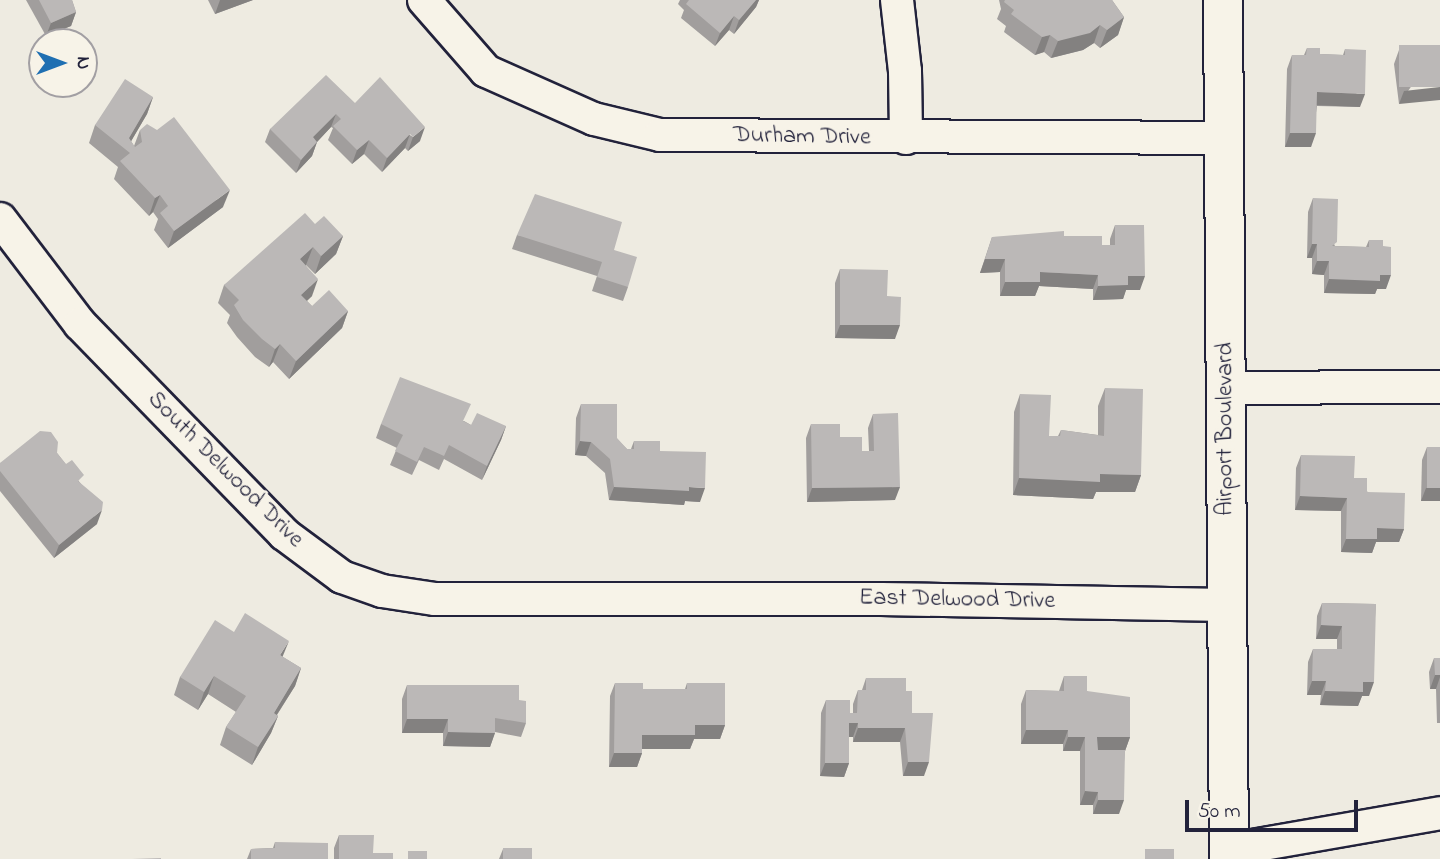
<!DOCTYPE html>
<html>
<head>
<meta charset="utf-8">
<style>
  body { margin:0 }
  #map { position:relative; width:1440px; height:859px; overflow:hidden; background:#eeebe1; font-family:"Indie Flower",sans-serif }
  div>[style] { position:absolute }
  .roads { filter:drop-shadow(2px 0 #22223b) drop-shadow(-2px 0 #22223b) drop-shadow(0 2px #22223b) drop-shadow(0 -2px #22223b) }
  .minor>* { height:32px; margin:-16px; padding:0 16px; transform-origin:16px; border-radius:16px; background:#f7f3e8 }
  .major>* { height:38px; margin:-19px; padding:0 19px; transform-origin:19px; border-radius:19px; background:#f7f3e8 }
  .wall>* { inset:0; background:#a19e9d }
  .shaded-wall>* { inset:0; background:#838180 }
  .building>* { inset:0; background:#bbb8b7; transform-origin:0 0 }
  span { translate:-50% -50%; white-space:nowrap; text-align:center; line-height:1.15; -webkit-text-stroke:5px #f7f3e8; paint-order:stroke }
  .street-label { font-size:24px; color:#22223b }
  .north { position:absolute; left:28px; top:28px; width:70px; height:70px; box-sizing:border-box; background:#f7f3e8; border:2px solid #a29fa3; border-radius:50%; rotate:90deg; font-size:19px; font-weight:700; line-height:28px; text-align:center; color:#22223b }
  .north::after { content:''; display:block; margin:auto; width:24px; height:32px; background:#1f6fb2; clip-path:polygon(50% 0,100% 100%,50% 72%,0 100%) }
  .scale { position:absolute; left:1185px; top:800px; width:173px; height:32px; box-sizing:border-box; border:4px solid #22223b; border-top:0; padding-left:9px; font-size:21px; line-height:24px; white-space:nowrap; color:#22223b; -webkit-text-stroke:5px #f7f3e8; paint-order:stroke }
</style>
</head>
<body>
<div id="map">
  <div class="roads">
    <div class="minor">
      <i style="left:424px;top:0;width:94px;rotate:48.9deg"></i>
      <i style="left:486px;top:71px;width:118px;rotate:24deg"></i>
      <i style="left:594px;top:119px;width:68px;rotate:13.6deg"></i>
      <i style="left:660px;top:135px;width:564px;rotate:0.3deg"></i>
      <i style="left:897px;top:0;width:71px;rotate:83.6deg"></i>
      <i style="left:905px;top:71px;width:67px;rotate:89.1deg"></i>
      <i style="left:0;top:219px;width:132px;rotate:52.7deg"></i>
      <i style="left:80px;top:324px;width:293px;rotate:45.8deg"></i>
      <i style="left:284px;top:534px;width:72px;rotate:36.6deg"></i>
      <i style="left:342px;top:577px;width:42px;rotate:19.3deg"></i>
      <i style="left:382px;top:591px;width:54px;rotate:8.6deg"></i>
      <i style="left:435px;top:599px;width:446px"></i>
      <i style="left:881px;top:599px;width:346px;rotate:1deg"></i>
      <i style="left:1226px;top:388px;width:214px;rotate:-0.3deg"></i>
      <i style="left:1229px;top:850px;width:214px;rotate:-9.9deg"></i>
    </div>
    <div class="major">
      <i style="left:1223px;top:0;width:859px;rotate:89.6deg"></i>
    </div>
  </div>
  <div class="wall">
    <i style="clip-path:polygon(26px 0,72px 0,76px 12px,71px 26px,46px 36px)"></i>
    <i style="clip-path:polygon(208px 0,253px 0,215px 14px)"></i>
    <i style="clip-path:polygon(680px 0,759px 0,756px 7px,734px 34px,729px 30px,715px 46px,681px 18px,684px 10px,678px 4px)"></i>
    <i style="clip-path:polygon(999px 0,1112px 0,1124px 17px,1118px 35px,1100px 48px,1094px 43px,1083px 50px,1051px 58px,1044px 52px,1035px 55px,1004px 32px,1006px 26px,997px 19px,1001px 9px)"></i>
    <i style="clip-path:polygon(1440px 45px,1399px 104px,1394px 64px,1399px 50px)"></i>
    <i style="clip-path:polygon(1307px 48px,1320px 54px,1343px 55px,1345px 49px,1360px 107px,1317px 106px,1311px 147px,1285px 147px,1287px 69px,1292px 55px,1304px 55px)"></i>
    <i style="clip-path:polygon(153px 97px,147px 114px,131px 141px,134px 146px,140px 130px,223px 207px,168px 248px,154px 230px,158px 219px,153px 212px,149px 216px,114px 179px,118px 167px,89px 143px,95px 125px)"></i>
    <i style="clip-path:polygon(355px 103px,420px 141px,408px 151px,405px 148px,382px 172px,364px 154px,352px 164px,328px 140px,333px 128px,331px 127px,317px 142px,312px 156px,296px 173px,265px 142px,270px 129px)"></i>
    <i style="clip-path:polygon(1313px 198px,1335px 246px,1366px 247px,1369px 240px,1383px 246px,1386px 289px,1377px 289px,1375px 294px,1324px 293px,1324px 275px,1312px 274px,1312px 258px,1307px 258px,1308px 212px)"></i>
    <i style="clip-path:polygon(315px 224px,343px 236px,336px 254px,315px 274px,306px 265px,312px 296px,307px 301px,312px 306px,348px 311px,342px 328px,289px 379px,273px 362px,269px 367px,255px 357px,237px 337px,227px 323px,230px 315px,218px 303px,224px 285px)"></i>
    <i style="clip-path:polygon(1115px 225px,1140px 290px,1126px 290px,1123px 299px,1093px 300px,1093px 289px,1039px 286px,1035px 296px,1000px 296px,1000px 272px,980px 273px,992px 237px,1064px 236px,1102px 245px,1110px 245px,1110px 239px)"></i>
    <i style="clip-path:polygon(517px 235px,614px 250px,628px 287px,623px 301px,592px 291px,597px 276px,512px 249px)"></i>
    <i style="clip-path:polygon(840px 269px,887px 296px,895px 339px,835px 338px,835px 283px)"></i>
    <i style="clip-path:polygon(1105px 388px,1141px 475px,1135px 492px,1096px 492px,1093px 499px,1013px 495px,1014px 412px,1020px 394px,1049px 436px,1058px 436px,1061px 430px,1098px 435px,1098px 406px)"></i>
    <i style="clip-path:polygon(581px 404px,627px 449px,631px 449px,634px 441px,660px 451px,700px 502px,685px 501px,684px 505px,609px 500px,605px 473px,586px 456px,575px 455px,576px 418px)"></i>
    <i style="clip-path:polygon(873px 414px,895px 500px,807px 502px,806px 438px,811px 424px,840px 437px,862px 451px,869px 451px,868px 428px)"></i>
    <i style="clip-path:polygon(464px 421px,471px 425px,506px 426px,501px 440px,482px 480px,444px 459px,439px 470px,419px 460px,412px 475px,390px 465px,397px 448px,376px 438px,381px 424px)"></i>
    <i style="clip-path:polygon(1427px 447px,1440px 501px,1421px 501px,1422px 460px)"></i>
    <i style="clip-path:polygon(57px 453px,81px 484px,97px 524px,54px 558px,0 491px,0 463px)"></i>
    <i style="clip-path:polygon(1301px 455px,1354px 478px,1404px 529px,1399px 542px,1376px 542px,1372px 553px,1341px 552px,1341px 511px,1295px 510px,1296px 468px)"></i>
    <i style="clip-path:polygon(1322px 603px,1376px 604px,1369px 696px,1362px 696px,1358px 706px,1320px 705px,1321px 695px,1307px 695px,1308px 662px,1313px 649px,1337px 649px,1337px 639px,1316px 639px,1317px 616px)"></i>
    <i style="clip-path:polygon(234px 632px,283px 657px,301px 668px,295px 686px,277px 715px,278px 716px,271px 733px,252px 765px,220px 745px,226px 727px,236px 712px,208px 694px,198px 710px,174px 695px,180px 677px)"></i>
    <i style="clip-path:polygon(1434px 658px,1440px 658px,1440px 723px,1437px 723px,1436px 689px,1430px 689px,1429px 672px)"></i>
    <i style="clip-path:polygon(1064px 676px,1087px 691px,1130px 737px,1125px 751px,1119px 814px,1093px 814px,1093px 805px,1080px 805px,1080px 751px,1063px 751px,1063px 744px,1021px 744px,1021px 704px,1026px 690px,1059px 691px)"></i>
    <i style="clip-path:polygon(866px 678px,906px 691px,912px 713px,924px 776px,903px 776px,900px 742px,853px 742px,853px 737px,849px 737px,849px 763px,844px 777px,820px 776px,821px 713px,826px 700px,850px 713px,853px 713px,853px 704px,858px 690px,862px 690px)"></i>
    <i style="clip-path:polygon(615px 683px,643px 689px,685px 689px,687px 683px,725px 725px,720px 739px,694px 739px,690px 749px,642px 749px,642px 753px,637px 767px,609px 767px,610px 696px)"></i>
    <i style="clip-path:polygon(407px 685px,519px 700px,526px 723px,521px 737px,495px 732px,490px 747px,443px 746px,443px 733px,402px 733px,402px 699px)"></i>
    <i style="clip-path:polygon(339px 835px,373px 853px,393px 859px,334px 859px,334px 848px)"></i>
    <i style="clip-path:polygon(275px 842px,328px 859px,247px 859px,251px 849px,273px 848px)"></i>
    <i style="clip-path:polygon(503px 849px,532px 859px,499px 859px)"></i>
  </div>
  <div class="shaded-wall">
    <i style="clip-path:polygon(220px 0,253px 0,215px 14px)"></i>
    <i style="clip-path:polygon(756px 0,759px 0,756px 7px,734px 34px,739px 20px)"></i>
    <i style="clip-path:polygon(76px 12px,71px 26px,46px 36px,51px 23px)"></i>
    <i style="clip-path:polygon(734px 16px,729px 30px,715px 46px,720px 33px)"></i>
    <i style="clip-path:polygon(1124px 17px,1118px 35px,1100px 48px,1107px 30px)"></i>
    <i style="clip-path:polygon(1100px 25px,1094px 43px,1083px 50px,1051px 58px,1058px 41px)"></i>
    <i style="clip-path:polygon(1050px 35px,1044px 52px,1035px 55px,1042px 37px)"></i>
    <i style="clip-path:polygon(1440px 87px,1440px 100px,1399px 104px,1404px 91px)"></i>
    <i style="clip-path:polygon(1317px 92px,1365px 94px,1360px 107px,1312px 105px)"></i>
    <i style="clip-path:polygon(153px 97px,147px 114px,126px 150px,129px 138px)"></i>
    <i style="clip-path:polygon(336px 114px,331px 127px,317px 142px,312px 156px,296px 173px,301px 160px,313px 137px)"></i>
    <i style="clip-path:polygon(425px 127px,420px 141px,408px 151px,413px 137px)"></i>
    <i style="clip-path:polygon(1290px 133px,1316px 133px,1311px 147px,1285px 147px)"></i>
    <i style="clip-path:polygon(410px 134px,405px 148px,382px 172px,387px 158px)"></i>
    <i style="clip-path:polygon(369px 140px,364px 154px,352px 164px,357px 150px)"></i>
    <i style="clip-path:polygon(230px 190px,223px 207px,168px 248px,174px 231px)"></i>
    <i style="clip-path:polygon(160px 195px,153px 212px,149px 216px,155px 198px)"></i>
    <i style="clip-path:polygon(343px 236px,336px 254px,315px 274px,321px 256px)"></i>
    <i style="clip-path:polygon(1312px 244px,1317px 244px,1312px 258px,1307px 258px)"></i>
    <i style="clip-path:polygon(313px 247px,306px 265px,293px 277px,300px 259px)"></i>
    <i style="clip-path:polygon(985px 259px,1005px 259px,1000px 272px,980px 273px)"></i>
    <i style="clip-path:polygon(1317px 261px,1329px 261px,1324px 275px,1312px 274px)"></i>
    <i style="clip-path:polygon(1040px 272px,1098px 275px,1093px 289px,1039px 286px,1035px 296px,1000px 296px,1005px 282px)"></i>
    <i style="clip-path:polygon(1380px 275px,1391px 275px,1386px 289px,1377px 289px,1375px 294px,1324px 293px,1329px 279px)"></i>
    <i style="clip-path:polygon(1128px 276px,1145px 276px,1140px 290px,1126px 290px,1123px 299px,1093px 300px,1098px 286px)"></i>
    <i style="clip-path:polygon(318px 279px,312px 296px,294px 312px,301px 295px)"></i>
    <i style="clip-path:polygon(348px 311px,342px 328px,289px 379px,296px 361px)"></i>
    <i style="clip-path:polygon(840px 325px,900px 325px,895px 339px,835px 338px)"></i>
    <i style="clip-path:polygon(280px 344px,273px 362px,269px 367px,275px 349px)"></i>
    <i style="clip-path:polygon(506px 426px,501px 440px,482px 480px,487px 466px)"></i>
    <i style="clip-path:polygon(580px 441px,591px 442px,586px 456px,575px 455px)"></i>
    <i style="clip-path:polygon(1100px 474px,1141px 475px,1135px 492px,1096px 492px,1093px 499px,1013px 495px,1019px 478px)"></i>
    <i style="clip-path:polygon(614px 487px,689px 487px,705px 488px,700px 502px,685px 501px,684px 505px,609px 500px)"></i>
    <i style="clip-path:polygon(900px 487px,895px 500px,807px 502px,812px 488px)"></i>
    <i style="clip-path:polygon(1426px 488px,1440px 488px,1440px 501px,1421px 501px)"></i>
    <i style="clip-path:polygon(1300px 496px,1347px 498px,1341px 511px,1295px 510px)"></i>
    <i style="clip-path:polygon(102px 510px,97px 524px,54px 558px,59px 545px)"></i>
    <i style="clip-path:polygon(1377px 528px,1404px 529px,1399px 542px,1376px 542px,1372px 553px,1341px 552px,1346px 539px)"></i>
    <i style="clip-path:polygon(1321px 625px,1342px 626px,1337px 639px,1316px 639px)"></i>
    <i style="clip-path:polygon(289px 641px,282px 658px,280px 655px)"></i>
    <i style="clip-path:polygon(301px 668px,295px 686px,267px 730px,274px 713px)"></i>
    <i style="clip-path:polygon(1435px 675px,1440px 675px,1440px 677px,1436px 689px,1430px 689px)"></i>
    <i style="clip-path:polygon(214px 676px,208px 694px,198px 710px,204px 692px)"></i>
    <i style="clip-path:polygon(1312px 681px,1326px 681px,1321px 695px,1307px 695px)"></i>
    <i style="clip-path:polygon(1363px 682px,1374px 682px,1369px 696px,1362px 696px,1358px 706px,1320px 705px,1325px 691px)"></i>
    <i style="clip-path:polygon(278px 716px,271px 733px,252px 765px,258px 747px)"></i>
    <i style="clip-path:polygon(407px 719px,448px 719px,443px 733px,402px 733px)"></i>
    <i style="clip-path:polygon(849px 723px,858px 723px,853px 737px,844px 737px)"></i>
    <i style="clip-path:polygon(695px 725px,725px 725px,720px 739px,694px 739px,690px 749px,637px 749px,642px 735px)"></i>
    <i style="clip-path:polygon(858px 728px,905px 728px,900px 742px,853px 742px)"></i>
    <i style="clip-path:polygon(1026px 730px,1068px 730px,1063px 744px,1021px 744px)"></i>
    <i style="clip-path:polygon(448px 732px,495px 733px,490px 747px,443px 746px)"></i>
    <i style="clip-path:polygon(1068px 737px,1085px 737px,1080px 751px,1063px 751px)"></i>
    <i style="clip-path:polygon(1097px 737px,1130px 737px,1125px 751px,1092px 751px)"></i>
    <i style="clip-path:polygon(614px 753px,642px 753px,637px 767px,609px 767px)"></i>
    <i style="clip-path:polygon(908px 762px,929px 762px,924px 776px,903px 776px)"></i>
    <i style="clip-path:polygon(825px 763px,849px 763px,844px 777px,820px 776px)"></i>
    <i style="clip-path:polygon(1085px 791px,1098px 792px,1093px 805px,1080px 805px)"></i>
    <i style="clip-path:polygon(1098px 800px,1124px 800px,1119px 814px,1093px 814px)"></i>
  </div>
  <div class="building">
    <i style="clip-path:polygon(39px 0,72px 0,76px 12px,51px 23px)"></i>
    <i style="clip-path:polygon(689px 0,756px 0,739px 20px,734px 16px,720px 33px,686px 4px)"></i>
    <i style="clip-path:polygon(1005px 0,1112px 0,1124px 17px,1107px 30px,1100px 25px,1090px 33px,1058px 41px,1050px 35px,1042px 37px,1011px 14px,1014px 10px,1004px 2px)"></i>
    <i style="left:1440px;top:45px;width:42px;height:41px;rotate:90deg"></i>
    <i style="clip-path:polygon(1307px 48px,1320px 48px,1320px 54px,1345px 55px,1345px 49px,1366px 50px,1365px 94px,1317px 92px,1316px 133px,1290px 133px,1292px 55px,1306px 55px)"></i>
    <i style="clip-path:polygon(326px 75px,355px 103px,380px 77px,425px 127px,413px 137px,410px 134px,387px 158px,369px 140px,357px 150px,333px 126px,341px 119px,336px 114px,313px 137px,317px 142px,301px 160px,270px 129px)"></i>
    <i style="clip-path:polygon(125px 79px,153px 97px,129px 138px,135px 147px,142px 142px,140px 130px,147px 124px,157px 130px,174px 117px,230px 190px,174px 231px,160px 213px,168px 206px,160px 195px,155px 198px,120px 161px,130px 153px,95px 125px)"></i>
    <i style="clip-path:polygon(535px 194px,622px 222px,614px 250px,637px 257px,628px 287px,597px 277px,602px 262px,517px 235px)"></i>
    <i style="clip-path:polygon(1313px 198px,1338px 199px,1337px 242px,1332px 246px,1369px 247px,1369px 240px,1383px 240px,1383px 246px,1391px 247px,1391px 275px,1380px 275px,1380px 281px,1329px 279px,1329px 261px,1317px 261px,1317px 244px,1312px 244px)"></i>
    <i style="clip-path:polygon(305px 213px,315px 224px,324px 216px,343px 236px,321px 256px,313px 247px,300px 259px,318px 279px,301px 295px,312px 306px,329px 290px,348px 311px,296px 361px,280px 344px,275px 349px,262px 339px,243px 320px,234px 305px,239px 300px,224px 285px)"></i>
    <i style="clip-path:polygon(1115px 225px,1144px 225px,1145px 276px,1128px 276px,1128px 285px,1098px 286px,1098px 275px,1040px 272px,1040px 282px,1005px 282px,1005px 259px,985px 259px,992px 237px,1064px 231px,1064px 236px,1102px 236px,1102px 245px,1115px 245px)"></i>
    <i style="clip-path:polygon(840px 269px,888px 270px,887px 296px,901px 297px,900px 325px,840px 325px)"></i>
    <i style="clip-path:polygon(400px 377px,471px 404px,463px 421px,471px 425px,477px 413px,506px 426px,487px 466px,449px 445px,444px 456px,424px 447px,417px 462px,395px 451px,403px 435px,381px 424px)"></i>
    <i style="clip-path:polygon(1105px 388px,1143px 389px,1141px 475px,1100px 474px,1100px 482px,1019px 478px,1020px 394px,1051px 395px,1049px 436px,1060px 436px,1061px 430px,1104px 436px)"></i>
    <i style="clip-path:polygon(581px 404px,617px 404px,617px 438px,627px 449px,634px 449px,634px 441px,660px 441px,660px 451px,706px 452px,705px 488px,689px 487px,689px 491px,614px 487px,610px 459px,591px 442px,580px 441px)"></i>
    <i style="clip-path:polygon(898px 413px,900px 487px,812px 488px,811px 424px,840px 424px,840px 437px,862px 437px,862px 451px,874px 451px,873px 414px)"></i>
    <i style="clip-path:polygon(40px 431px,51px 432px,58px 442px,57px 453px,66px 464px,72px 460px,84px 475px,78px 481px,103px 502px,102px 510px,59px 545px,0 471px,0 463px)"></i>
    <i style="left:1427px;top:447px;width:13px;height:41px"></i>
    <i style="clip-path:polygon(1301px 455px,1355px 456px,1354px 478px,1367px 478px,1367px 492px,1405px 493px,1404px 529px,1377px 528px,1377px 539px,1346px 539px,1347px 498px,1300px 496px)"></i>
    <i style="clip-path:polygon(1322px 603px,1376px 604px,1374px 682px,1363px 682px,1363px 692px,1325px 691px,1326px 681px,1312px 681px,1313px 649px,1342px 649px,1342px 626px,1321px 625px)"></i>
    <i style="clip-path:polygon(245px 613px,289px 641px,280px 655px,301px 668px,274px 713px,278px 716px,258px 747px,226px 727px,246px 696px,214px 676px,204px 692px,180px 677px,215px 620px,234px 632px)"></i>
    <i style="clip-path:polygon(1434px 658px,1440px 658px,1440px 675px,1435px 675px)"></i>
    <i style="clip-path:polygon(1064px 676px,1087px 676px,1087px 691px,1130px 697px,1130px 737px,1097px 737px,1098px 750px,1125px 750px,1124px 800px,1098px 800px,1098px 792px,1085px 791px,1085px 737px,1068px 737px,1068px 730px,1026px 730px,1026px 690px,1064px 691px)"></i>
    <i style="clip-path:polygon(866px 678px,906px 678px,906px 691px,912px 691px,912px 713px,933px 713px,929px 762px,908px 762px,905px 728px,858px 728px,858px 723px,849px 723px,849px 763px,825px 763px,826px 700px,850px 700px,850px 713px,857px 713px,858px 690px,866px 690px)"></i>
    <i style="clip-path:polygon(615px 683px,643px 683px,643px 689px,687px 689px,687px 683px,725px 683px,725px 725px,695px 725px,695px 735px,642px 735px,642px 753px,614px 753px)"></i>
    <i style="clip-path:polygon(407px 685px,519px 685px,519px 700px,526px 701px,526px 723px,495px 718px,495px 733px,448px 732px,448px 719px,407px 719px)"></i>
    <i style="clip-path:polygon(339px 835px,374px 835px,373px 853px,393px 853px,393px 859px,339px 859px)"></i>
    <i style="clip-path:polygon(275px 842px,328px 843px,328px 859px,251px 859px,251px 849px,275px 848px)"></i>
    <i style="left:532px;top:848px;width:11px;height:29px;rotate:90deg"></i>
    <i style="left:1145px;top:849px;width:29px;height:10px"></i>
    <i style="left:408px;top:851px;width:19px;height:8px"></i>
    <i style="clip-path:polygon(161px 858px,161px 859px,132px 859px)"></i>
  </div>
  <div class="street-label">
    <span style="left:802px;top:137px;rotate:1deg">Durham Drive</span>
    <span style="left:1226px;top:429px;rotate:-90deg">Airport Boulevard</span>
    <span style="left:225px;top:470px;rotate:45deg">South Delwood Drive</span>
    <span style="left:957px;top:600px;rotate:1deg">East Delwood Drive</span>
  </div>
  <div class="north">N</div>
  <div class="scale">50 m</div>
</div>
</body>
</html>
